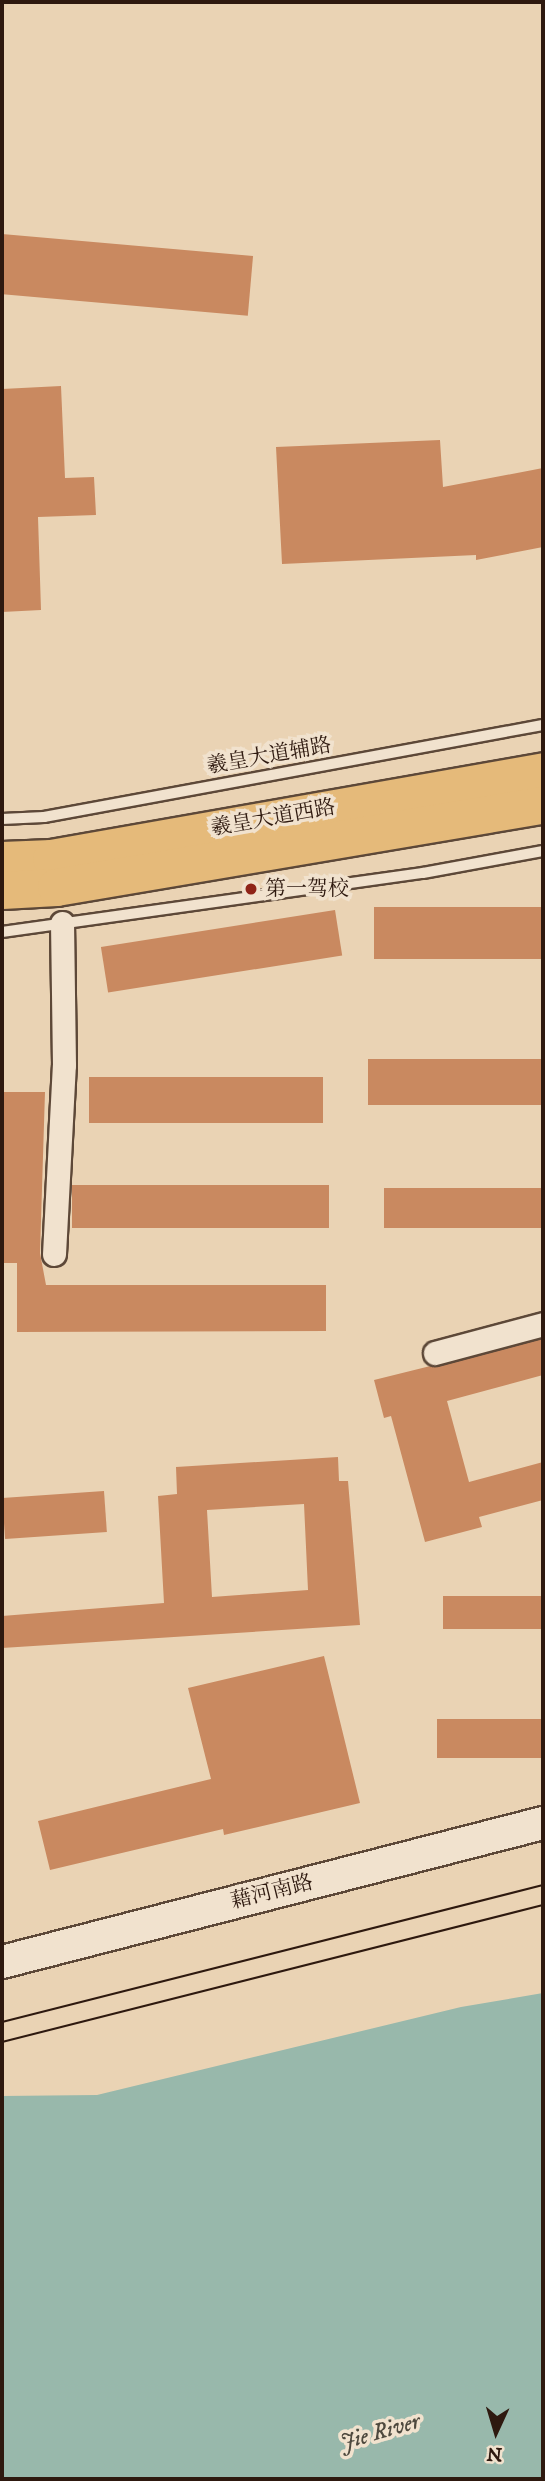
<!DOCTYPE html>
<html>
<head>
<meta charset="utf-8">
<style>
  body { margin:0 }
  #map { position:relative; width:545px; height:2481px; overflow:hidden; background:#ead3b4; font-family:"IM FELL DW Pica","Noto Serif SC",serif }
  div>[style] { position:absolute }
  .water>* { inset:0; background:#98b8ab }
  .building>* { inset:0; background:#c98960; transform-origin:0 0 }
  .roads { filter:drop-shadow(2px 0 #5d4838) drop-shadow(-2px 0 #5d4838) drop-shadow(0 2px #5d4838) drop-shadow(0 -2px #5d4838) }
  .service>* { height:10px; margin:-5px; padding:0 5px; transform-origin:5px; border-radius:5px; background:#f1e2ce }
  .minor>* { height:23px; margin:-11.5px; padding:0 11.5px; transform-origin:11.5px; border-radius:11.5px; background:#f1e2ce }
  .secondary>* { height:32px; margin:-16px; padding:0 16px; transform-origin:16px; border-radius:16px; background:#f1e2ce }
  .primary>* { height:37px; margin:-18.5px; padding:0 18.5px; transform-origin:18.5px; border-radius:18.5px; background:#e5ba7a }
  .tram>* { height:2px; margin:-1px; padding:0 1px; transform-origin:1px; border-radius:1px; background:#2e190f }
  .dots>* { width:19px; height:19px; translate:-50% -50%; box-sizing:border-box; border:4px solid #f1e2ce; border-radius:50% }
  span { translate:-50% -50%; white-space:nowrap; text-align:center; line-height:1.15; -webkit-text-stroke:7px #f1e2ce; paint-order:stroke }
  .street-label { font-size:21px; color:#2e190f }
  .poi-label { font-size:21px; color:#2e190f }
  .left { translate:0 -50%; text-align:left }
  .water-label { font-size:23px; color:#4e493e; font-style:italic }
  .frame { position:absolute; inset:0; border:4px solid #2e190f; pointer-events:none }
  .north { position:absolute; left:461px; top:2397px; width:70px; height:70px; -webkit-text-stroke:5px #f1e2ce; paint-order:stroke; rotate:184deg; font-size:19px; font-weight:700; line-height:28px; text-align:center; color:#2e190f }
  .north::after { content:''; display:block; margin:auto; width:24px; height:32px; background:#2e190f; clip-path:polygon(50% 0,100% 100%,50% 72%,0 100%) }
</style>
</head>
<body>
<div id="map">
  <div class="water">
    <i style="clip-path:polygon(543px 1993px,543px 2479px,2px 2479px,2px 2096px,97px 2095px,461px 2007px)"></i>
  </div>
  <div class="building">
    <i style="left:2px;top:234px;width:252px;height:60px;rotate:5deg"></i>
    <i style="clip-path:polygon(61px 386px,65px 478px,94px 477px,96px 515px,38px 517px,41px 610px,2px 612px,2px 389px)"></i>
    <i style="clip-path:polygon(440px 440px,443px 487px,543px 468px,543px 547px,476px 560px,476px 555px,282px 564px,276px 447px)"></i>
    <i style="left:543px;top:907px;width:52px;height:169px;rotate:90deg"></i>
    <i style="left:335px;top:910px;width:46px;height:237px;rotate:81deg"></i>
    <i style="left:543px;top:1059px;width:46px;height:175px;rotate:90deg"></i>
    <i style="left:89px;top:1077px;width:234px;height:46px"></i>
    <i style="clip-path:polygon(2px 1092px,45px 1092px,40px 1253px,46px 1285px,326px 1285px,326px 1331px,17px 1332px,17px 1263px,2px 1263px)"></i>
    <i style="left:329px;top:1185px;width:43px;height:257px;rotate:90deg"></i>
    <i style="left:543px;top:1188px;width:40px;height:159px;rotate:90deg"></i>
    <i style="clip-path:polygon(543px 1338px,543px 1375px,447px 1401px,469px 1482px,543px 1462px,543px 1500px,479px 1517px,482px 1527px,425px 1542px,391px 1416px,384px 1418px,374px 1380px)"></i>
    <i style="clip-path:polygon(evenodd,338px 1457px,339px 1481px,348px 1481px,360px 1625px,2px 1648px,2px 1616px,164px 1603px,158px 1496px,177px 1494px,176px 1467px,338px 1457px,304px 1504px,308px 1590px,212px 1597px,207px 1510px,304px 1504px)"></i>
    <i style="left:104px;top:1491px;width:41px;height:102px;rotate:86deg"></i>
    <i style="left:543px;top:1596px;width:33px;height:100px;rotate:90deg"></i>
    <i style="clip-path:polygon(324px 1656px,360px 1803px,224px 1835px,223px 1829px,50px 1870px,38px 1821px,211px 1779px,188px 1688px)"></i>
    <i style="left:543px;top:1719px;width:39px;height:106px;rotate:90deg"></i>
  </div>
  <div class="roads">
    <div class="service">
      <i style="left:2px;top:819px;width:42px;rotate:-2.7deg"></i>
      <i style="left:44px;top:817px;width:507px;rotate:-10.45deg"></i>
      <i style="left:2px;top:932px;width:425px;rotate:-8deg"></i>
      <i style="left:423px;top:873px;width:122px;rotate:-10.4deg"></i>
    </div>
    <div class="minor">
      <i style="left:54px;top:1254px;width:189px;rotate:-87deg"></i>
      <i style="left:64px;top:1065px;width:142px;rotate:-90.8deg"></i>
      <i style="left:435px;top:1353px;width:112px;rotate:-15deg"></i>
    </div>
    <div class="secondary">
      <i style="left:2px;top:1962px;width:559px;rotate:-14.41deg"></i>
    </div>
    <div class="primary">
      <i style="left:2px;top:860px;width:49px;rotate:-2.3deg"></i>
      <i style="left:51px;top:858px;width:500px;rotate:-10deg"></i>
      <i style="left:2px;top:890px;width:54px;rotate:-3.2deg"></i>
      <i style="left:56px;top:887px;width:494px;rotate:-9.6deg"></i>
    </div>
  </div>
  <div class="tram">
    <i style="left:2px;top:2022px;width:558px;rotate:-14.21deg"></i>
    <i style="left:2px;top:2042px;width:558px;rotate:-14.21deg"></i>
  </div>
  <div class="dots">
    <i style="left:251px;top:889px;background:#8f2418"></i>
  </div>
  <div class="street-label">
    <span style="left:269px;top:756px;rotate:-10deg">羲皇大道辅路</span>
    <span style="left:273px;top:818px;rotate:-10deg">羲皇大道西路</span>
    <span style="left:272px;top:1892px;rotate:-14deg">藉河南路</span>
  </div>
  <div class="poi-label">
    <span class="left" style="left:265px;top:889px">第一驾校</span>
  </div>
  <div class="water-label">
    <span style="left:380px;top:2433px;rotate:-16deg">Jie River</span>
  </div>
  <div class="frame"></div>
  <div class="north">N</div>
</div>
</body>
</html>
